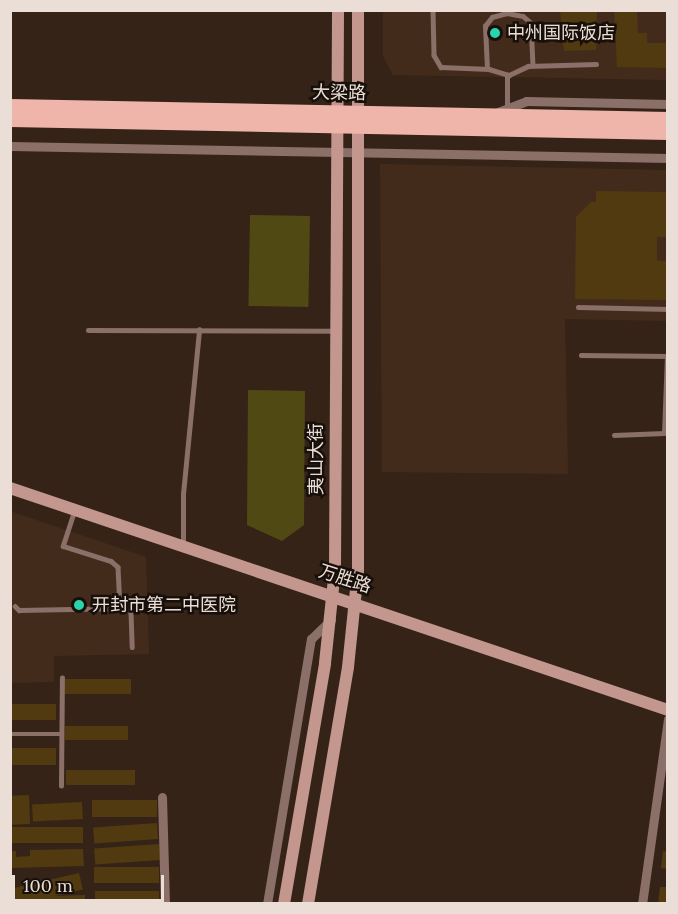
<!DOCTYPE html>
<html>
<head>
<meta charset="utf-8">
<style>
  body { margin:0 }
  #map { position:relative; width:678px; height:914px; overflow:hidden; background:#352318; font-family:Lora,"Noto Sans SC",serif }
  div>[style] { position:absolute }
  .built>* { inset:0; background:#432b1b }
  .green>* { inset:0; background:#504913; transform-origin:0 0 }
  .building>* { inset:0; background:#513a0f; transform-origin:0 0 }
  .lane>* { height:4.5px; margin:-2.25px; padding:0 2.25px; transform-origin:2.25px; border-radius:2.25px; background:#8b6f69 }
  .street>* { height:9px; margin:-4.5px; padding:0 4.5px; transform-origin:4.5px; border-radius:4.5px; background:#8b6f69 }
  .secondary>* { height:12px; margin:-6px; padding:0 6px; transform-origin:6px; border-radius:6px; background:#c3968e }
  .primary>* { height:15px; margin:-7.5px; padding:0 7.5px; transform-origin:7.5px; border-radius:7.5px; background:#efb5aa }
  .dots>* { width:16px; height:16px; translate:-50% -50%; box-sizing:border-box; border:3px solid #170f0a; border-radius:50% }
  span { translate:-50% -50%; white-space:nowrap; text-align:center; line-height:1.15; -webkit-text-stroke:5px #170f0a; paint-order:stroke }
  .poi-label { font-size:18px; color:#ebded7 }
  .left { translate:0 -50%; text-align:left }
  .street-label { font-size:18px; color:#ebded7 }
  .frame { position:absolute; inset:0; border:12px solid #ebded7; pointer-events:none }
  .scale { position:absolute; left:12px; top:875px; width:152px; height:27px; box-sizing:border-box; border:3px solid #ebded7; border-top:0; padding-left:8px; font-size:18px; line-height:21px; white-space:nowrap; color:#ebded7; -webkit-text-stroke:4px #170f0a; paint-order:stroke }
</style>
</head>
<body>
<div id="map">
  <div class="built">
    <i style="clip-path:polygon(383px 11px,667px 11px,667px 80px,393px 75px,383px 56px)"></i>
    <i style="clip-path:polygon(380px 164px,667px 170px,667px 321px,565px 319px,568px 474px,382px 472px)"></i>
    <i style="clip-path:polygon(10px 511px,146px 557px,149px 654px,54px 656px,54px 682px,11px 683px)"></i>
  </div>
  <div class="green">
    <i style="left:250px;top:215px;width:60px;height:91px;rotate:1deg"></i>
    <i style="clip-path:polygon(248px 390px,305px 391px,304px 525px,282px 541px,247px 525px)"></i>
  </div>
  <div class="building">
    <i style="clip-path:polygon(560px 10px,597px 10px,596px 50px,564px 51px)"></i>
    <i style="clip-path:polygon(614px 10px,637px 10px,638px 33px,647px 33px,647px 43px,668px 43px,668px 68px,617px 67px)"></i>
    <i style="clip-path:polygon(596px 191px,668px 192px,668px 237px,657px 237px,657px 261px,668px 261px,668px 300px,575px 299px,576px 217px,591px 202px,596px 202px)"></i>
    <i style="left:131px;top:679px;width:15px;height:66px;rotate:90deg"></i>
    <i style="left:10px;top:704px;width:46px;height:16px"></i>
    <i style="left:128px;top:726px;width:14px;height:63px;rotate:90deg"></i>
    <i style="left:10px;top:748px;width:46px;height:17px"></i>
    <i style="left:135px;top:770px;width:15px;height:69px;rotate:90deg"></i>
    <i style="left:29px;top:795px;width:29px;height:19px;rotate:88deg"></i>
    <i style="left:157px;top:800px;width:17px;height:65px;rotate:90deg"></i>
    <i style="left:82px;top:802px;width:17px;height:50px;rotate:87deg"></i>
    <i style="left:157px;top:823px;width:16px;height:64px;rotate:86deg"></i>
    <i style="left:83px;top:827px;width:16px;height:73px;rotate:90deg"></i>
    <i style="left:159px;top:844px;width:16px;height:65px;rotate:86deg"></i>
    <i style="clip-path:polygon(83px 849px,84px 866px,10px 868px,10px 851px,16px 851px,16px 857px,30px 856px,30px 850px)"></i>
    <i style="clip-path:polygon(663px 851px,668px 852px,668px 869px,661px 868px)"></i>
    <i style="left:159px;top:867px;width:16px;height:65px;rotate:90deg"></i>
    <i style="left:79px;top:873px;width:17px;height:69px;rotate:77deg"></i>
    <i style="clip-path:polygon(660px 887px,668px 887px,668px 904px,658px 904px)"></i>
    <i style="left:159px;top:891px;width:13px;height:64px;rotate:90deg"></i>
    <i style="clip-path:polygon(85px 895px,85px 904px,10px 904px,10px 897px)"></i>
  </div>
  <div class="lane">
    <i style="left:433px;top:10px;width:45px;rotate:88.7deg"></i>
    <i style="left:434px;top:55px;width:14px;rotate:60deg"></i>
    <i style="left:441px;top:67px;width:48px;rotate:2.4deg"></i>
    <i style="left:489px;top:69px;width:21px;rotate:17deg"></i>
    <i style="left:509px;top:75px;width:21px;rotate:-25deg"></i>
    <i style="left:528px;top:66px;width:68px;rotate:-1.7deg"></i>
    <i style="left:487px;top:69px;width:43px;rotate:-92.7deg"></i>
    <i style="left:485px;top:26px;width:11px;rotate:-52deg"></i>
    <i style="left:492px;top:17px;width:16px;rotate:-15deg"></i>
    <i style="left:507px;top:13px;width:16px;rotate:11deg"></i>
    <i style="left:523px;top:16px;width:11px;rotate:41deg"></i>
    <i style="left:531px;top:23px;width:42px;rotate:87.3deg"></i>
    <i style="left:507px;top:109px;width:34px;rotate:-90deg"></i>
    <i style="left:578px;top:307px;width:90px;rotate:1.3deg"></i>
    <i style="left:88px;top:330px;width:246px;rotate:0.2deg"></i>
    <i style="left:581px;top:355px;width:87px;rotate:0.7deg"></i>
    <i style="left:614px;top:435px;width:50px;rotate:-2.3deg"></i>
    <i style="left:664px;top:433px;width:77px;rotate:-87.8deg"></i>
    <i style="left:75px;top:510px;width:38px;rotate:108deg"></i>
    <i style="left:63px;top:546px;width:50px;rotate:17.4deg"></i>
    <i style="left:111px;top:561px;width:9px;rotate:41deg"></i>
    <i style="left:118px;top:567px;width:41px;rotate:87.2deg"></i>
    <i style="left:183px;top:545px;width:51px;rotate:-90deg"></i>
    <i style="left:183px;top:494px;width:165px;rotate:-84.4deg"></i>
    <i style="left:15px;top:606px;width:6px;rotate:45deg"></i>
    <i style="left:19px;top:610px;width:106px;rotate:-1.1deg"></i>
    <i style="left:125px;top:608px;width:7px;rotate:34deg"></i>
    <i style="left:131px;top:612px;width:35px;rotate:88deg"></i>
    <i style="left:10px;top:734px;width:51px"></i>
    <i style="left:61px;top:786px;width:108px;rotate:-89.5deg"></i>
  </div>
  <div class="street">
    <i style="left:498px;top:112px;width:30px;rotate:-21deg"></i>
    <i style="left:526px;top:101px;width:142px;rotate:1.2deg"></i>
    <i style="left:10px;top:146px;width:658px;rotate:1.04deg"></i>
    <i style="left:162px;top:797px;width:107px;rotate:88.4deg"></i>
    <i style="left:267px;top:904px;width:269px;rotate:-80.6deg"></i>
    <i style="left:311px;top:639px;width:28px;rotate:-44deg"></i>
    <i style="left:642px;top:904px;width:187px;rotate:-82deg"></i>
  </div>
  <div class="secondary">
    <i style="left:10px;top:488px;width:694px;rotate:18.64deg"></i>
    <i style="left:284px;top:904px;width:244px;rotate:-80.3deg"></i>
    <i style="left:325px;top:663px;width:95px;rotate:-83.9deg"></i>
    <i style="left:335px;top:569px;width:559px;rotate:-89.69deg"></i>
    <i style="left:308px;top:904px;width:240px;rotate:-80.4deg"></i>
    <i style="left:348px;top:667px;width:98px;rotate:-84.1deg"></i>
    <i style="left:358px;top:570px;width:560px;rotate:-90deg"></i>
  </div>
  <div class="primary">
    <i style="left:10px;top:106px;width:658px;rotate:1.13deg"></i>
    <i style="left:10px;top:119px;width:658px;rotate:1.13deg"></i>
  </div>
  <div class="dots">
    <i style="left:495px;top:33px;background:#29d5ad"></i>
    <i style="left:79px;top:605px;background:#29d5ad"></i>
  </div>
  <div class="poi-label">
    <span class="left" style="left:507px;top:33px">中州国际饭店</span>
    <span class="left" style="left:92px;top:605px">开封市第二中医院</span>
  </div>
  <div class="street-label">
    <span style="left:339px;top:93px;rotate:1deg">大梁路</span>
    <span style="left:316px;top:459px;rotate:-90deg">夷山大街</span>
    <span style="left:345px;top:579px;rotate:18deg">万胜路</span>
  </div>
  <div class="frame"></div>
  <div class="scale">100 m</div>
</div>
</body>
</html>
